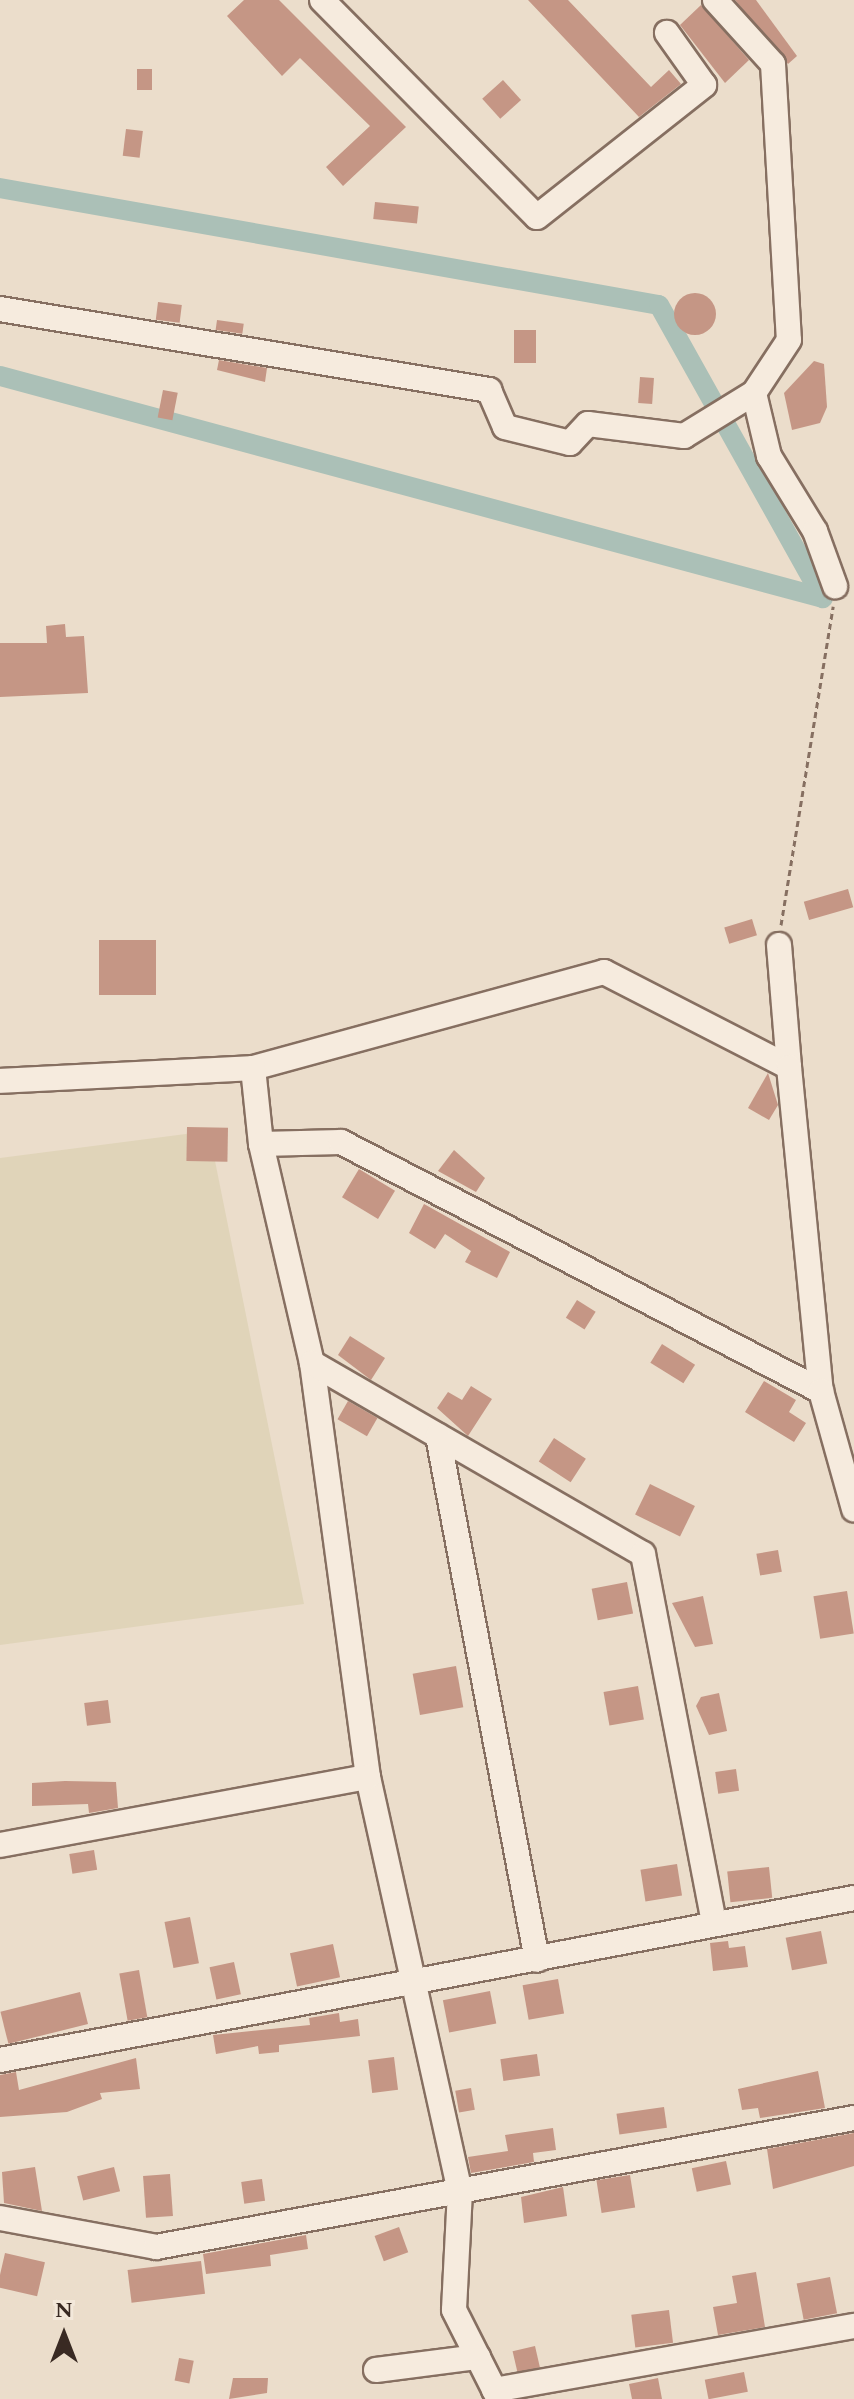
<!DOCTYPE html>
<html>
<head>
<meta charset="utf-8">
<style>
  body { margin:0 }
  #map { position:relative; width:854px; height:2399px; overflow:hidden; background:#ebddcb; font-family:Spectral,serif }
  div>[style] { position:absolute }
  .farmland>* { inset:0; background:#e0d4b9 }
  .canal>* { height:20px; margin:-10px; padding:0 10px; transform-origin:10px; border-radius:10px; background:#abc0b7 }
  .building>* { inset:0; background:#c59685; transform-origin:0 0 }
  .round { border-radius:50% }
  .path>* { height:3px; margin-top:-1.5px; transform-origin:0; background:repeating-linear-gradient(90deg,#866f61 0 6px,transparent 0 10px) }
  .roads { filter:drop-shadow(2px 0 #866f61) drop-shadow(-2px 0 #866f61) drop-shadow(0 2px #866f61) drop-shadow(0 -2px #866f61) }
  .minor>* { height:24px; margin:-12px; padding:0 12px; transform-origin:12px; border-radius:12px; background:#f6ebde }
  span { translate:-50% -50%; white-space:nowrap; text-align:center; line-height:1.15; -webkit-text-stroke:6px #f3e8da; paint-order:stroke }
  .north { position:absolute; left:24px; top:2295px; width:80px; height:80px; -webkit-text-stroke:6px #f3e8da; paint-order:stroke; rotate:0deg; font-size:22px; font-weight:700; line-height:32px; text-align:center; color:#392a23 }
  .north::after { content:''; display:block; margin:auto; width:28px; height:36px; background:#392a23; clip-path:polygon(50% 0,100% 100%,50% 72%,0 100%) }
</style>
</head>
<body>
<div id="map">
  <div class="farmland">
    <i style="clip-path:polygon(209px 1131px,304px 1604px,0 1645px,0 1158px)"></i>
  </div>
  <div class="canal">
    <i style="left:0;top:188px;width:669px;rotate:10.07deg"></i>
    <i style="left:659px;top:305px;width:336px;rotate:60.8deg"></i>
    <i style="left:0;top:376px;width:852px;rotate:15.1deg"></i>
  </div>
  <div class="building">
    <i style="clip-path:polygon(244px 0,279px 0,406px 127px,343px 186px,326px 167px,370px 126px,300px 58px,282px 76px,227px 16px)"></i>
    <i style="clip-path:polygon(528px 0,568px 0,651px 87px,669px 70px,681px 84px,639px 117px)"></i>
    <i style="clip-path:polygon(735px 0,756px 0,797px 56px,788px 64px)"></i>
    <i style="clip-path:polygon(701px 5px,749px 60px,725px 83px,680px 25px)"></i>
    <i style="left:152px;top:69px;width:21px;height:15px;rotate:90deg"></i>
    <i style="left:503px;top:80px;width:27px;height:28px;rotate:48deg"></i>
    <i style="left:126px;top:129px;width:17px;height:27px;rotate:7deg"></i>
    <i style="left:375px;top:202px;width:44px;height:17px;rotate:6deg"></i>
    <i class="round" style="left:674px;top:293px;width:42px;height:42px"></i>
    <i style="left:158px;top:302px;width:24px;height:18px;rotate:7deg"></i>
    <i style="left:217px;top:320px;width:27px;height:10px;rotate:8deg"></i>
    <i style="left:514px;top:330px;width:22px;height:33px"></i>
    <i style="clip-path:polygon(219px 360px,267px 368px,265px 382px,217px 370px)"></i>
    <i style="clip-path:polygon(814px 361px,824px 364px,827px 407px,820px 423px,792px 430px,784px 393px)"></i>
    <i style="left:640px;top:377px;width:14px;height:26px;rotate:4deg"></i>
    <i style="left:163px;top:390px;width:15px;height:28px;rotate:11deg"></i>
    <i style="clip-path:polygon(65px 624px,66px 637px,84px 636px,88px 693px,0 697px,0 643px,47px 643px,46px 626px)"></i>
    <i style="left:848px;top:889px;width:19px;height:46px;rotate:74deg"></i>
    <i style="left:752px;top:919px;width:17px;height:29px;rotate:73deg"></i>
    <i style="left:99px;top:940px;width:57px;height:55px"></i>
    <i style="clip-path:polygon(768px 1073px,778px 1105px,769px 1120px,748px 1108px)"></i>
    <i style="left:187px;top:1127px;width:41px;height:34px;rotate:1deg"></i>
    <i style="clip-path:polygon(454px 1150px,485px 1178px,476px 1192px,438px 1171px)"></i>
    <i style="left:359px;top:1169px;width:42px;height:33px;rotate:31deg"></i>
    <i style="clip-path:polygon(424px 1204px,510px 1252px,497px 1278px,465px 1262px,471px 1251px,445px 1234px,435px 1249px,409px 1233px)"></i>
    <i style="left:577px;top:1300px;width:22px;height:21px;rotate:32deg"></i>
    <i style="clip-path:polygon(350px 1336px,385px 1358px,371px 1380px,338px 1355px)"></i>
    <i style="left:662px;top:1344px;width:39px;height:22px;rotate:32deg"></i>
    <i style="clip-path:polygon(764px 1381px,796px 1400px,789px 1412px,806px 1423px,794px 1442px,745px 1412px)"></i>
    <i style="clip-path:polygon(471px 1386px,492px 1399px,468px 1436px,437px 1408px,448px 1392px,462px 1400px)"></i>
    <i style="left:348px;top:1401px;width:34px;height:21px;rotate:30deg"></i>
    <i style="left:554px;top:1438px;width:38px;height:28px;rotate:33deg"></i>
    <i style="left:650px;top:1484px;width:50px;height:34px;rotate:26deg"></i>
    <i style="left:778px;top:1550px;width:22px;height:22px;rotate:80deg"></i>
    <i style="left:627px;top:1582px;width:32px;height:36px;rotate:79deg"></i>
    <i style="left:847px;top:1591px;width:43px;height:34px;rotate:81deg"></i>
    <i style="clip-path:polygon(703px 1596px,713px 1644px,695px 1647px,672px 1603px)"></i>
    <i style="left:456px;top:1666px;width:42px;height:44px;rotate:80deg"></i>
    <i style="left:638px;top:1686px;width:34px;height:35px;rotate:80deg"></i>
    <i style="clip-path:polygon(719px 1693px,727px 1731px,709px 1735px,696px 1706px,701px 1697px)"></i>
    <i style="left:108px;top:1700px;width:23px;height:24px;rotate:83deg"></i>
    <i style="left:736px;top:1769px;width:22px;height:21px;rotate:82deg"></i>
    <i style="clip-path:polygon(65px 1781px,116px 1782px,118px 1808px,89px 1813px,88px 1804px,32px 1806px,32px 1783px)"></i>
    <i style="left:94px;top:1850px;width:20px;height:25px;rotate:81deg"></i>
    <i style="left:677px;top:1864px;width:32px;height:37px;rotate:81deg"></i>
    <i style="left:769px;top:1867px;width:31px;height:42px;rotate:84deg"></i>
    <i style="left:190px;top:1917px;width:47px;height:26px;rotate:79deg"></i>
    <i style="left:821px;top:1931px;width:33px;height:36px;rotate:79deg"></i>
    <i style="clip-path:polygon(728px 1941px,729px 1948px,745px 1946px,748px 1967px,713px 1971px,710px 1943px)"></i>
    <i style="left:333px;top:1944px;width:34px;height:44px;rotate:78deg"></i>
    <i style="left:234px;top:1962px;width:33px;height:25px;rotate:78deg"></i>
    <i style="left:139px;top:1970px;width:48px;height:20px;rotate:80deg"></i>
    <i style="left:558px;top:1979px;width:35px;height:36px;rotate:80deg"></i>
    <i style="left:490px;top:1991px;width:33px;height:48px;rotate:79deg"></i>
    <i style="left:80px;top:1992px;width:33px;height:82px;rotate:76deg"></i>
    <i style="clip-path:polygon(339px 2013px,340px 2022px,358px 2019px,360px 2036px,279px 2045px,279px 2052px,259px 2054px,258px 2046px,216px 2054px,213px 2035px,310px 2025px,309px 2018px)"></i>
    <i style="left:537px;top:2054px;width:22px;height:37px;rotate:82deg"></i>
    <i style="left:394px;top:2057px;width:33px;height:26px;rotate:83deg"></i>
    <i style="clip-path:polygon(136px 2058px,140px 2089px,100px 2093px,102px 2099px,67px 2112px,0 2117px,0 2075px,16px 2072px,19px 2090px)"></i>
    <i style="clip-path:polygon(818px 2071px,825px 2108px,760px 2118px,758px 2108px,742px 2110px,738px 2089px)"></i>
    <i style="left:471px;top:2088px;width:22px;height:16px;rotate:80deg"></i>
    <i style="left:664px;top:2107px;width:21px;height:48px;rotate:82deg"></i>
    <i style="clip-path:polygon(553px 2128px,556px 2150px,533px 2153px,534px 2162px,471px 2173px,468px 2157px,508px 2151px,505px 2135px)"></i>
    <i style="clip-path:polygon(854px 2133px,854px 2166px,773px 2189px,767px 2149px)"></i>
    <i style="left:726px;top:2161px;width:24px;height:35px;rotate:78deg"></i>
    <i style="clip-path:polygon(35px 2167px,42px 2211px,4px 2203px,2px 2172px)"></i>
    <i style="left:114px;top:2167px;width:25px;height:38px;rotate:76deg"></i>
    <i style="left:170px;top:2174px;width:42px;height:27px;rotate:86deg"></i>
    <i style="left:630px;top:2175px;width:33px;height:34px;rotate:81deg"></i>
    <i style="left:262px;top:2179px;width:22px;height:21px;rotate:82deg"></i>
    <i style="clip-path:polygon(563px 2187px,567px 2216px,524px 2223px,521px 2197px)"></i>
    <i style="left:399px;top:2227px;width:27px;height:26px;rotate:70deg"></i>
    <i style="clip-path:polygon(306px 2235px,308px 2249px,270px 2255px,271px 2266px,206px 2274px,203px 2254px)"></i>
    <i style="left:5px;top:2253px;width:41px;height:35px;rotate:13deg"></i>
    <i style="left:201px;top:2261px;width:33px;height:74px;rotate:83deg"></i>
    <i style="clip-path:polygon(756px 2272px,765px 2327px,718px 2335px,713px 2307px,737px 2303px,732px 2276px)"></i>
    <i style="left:830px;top:2277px;width:37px;height:34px;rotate:79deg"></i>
    <i style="left:669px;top:2310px;width:33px;height:38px;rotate:83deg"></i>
    <i style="left:535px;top:2346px;width:22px;height:23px;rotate:77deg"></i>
    <i style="left:179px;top:2358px;width:15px;height:23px;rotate:11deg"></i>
    <i style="left:744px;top:2372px;width:20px;height:40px;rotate:79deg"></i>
    <i style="clip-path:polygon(233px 2378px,268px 2378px,267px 2393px,229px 2399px)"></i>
    <i style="clip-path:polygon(658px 2378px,662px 2399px,632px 2399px,629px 2384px)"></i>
  </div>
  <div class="path">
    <i style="left:781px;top:925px;width:323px;rotate:-80.7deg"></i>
  </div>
  <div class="roads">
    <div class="minor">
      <i style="left:322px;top:0;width:305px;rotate:45.3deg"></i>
      <i style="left:537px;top:217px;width:213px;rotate:-38.3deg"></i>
      <i style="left:704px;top:85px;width:64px;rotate:-125.4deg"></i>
      <i style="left:715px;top:0;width:86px;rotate:47.8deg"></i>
      <i style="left:773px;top:64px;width:276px;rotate:86.7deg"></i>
      <i style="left:789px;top:340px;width:64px;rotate:123.4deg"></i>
      <i style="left:754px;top:393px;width:65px;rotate:76.6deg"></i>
      <i style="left:769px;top:456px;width:88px;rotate:58.5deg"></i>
      <i style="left:815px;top:531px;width:59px;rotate:70deg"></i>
      <i style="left:0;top:309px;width:496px;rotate:9.4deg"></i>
      <i style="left:489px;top:390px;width:40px;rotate:66.6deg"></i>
      <i style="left:505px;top:427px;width:67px;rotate:13.8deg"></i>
      <i style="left:570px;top:443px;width:26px;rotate:-47deg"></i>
      <i style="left:588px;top:424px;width:97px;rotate:7.1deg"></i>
      <i style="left:684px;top:436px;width:82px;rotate:-31.6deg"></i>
      <i style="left:779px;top:945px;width:122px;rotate:85.3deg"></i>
      <i style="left:253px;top:1068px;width:364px;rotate:-15.3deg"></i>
      <i style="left:604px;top:972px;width:208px;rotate:27.2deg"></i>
      <i style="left:789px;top:1067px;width:326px;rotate:84.4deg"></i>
      <i style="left:0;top:1081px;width:253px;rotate:-2.9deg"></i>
      <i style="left:253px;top:1068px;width:76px;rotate:84deg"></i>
      <i style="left:261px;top:1144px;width:225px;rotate:76.9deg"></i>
      <i style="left:312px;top:1363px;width:418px;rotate:82.3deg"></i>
      <i style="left:368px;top:1777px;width:424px;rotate:77.5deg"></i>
      <i style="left:460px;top:2191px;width:119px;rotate:92.9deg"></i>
      <i style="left:454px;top:2310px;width:100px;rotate:63.2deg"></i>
      <i style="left:261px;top:1144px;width:80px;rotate:-1.4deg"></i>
      <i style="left:341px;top:1142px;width:541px;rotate:27.42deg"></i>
      <i style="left:821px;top:1391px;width:123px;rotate:74.4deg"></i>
      <i style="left:312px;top:1363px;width:382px;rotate:30deg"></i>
      <i style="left:643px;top:1554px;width:375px;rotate:79.1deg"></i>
      <i style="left:438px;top:1436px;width:533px;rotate:79.3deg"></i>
      <i style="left:0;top:1845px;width:374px;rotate:-10.5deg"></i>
      <i style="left:0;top:2060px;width:869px;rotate:-10.74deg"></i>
      <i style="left:0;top:2218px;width:159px;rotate:10.5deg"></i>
      <i style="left:156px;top:2247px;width:710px;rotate:-10.47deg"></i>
      <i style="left:376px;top:2370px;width:103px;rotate:-7.3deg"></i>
      <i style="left:494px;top:2390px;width:366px;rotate:-10.1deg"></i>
    </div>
  </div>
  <div class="north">N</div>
</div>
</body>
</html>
